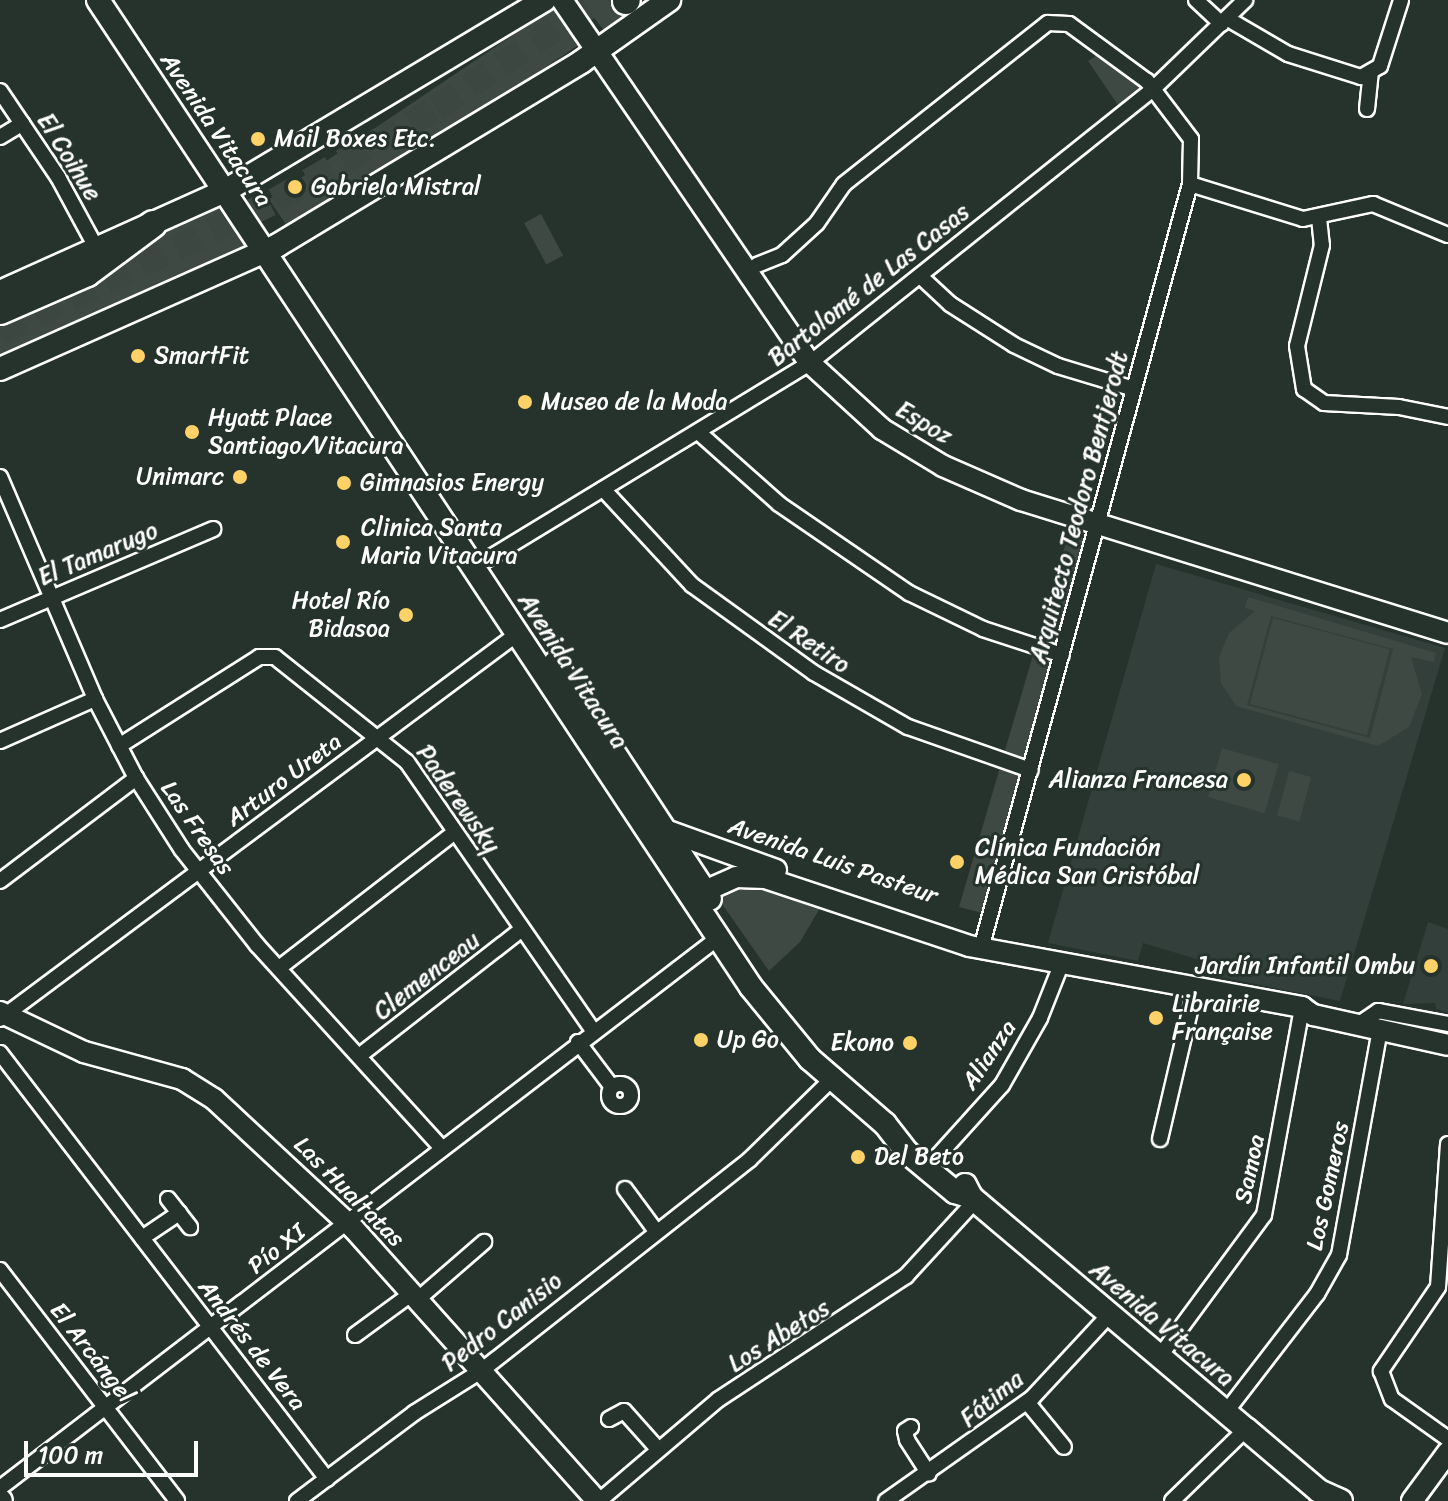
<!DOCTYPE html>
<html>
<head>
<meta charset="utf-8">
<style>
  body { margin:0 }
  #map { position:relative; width:1448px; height:1501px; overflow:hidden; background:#26332d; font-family:Sriracha,sans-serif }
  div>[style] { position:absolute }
  .built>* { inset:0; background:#333f3a }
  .green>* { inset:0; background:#3e4944; transform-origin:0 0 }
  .highway-tunnel>* { height:26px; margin-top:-13px; transform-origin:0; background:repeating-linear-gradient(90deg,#3c4742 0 26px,transparent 0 39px) }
  .roads { filter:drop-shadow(2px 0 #fff) drop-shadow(-2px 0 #fff) drop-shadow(0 2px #fff) drop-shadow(0 -2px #fff) }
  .street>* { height:14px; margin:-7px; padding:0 7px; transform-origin:7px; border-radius:7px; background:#26332d }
  .street>.ring { margin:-7px; padding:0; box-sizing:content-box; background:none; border:14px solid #26332d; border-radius:50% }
  .secondary>* { height:20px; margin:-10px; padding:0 10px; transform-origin:10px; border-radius:10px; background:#26332d }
  .primary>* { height:22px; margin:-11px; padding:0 11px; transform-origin:11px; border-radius:11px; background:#26332d }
  .highway>* { height:26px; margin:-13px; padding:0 13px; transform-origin:13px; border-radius:13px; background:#26332d }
  .dots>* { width:22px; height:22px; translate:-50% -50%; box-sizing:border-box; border:4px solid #26332d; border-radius:50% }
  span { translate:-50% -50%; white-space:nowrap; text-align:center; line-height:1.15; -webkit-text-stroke:6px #26332d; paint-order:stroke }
  .street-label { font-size:24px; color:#fff }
  .poi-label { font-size:24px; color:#fff }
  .left { translate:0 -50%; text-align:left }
  .right { translate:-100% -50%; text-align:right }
  .scale { position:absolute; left:24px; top:1441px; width:174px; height:36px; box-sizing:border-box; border:4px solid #fff; border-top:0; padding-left:10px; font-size:24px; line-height:28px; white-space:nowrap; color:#fff; -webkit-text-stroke:6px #26332d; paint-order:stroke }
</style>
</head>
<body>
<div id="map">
  <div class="built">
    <i style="clip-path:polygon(1156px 564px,1445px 648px,1340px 1001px,1201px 973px,1203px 961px,1143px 943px,1138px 961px,1048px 943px)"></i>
    <i style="clip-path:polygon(1428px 922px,1448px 929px,1448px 1013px,1436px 1009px,1435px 1003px,1403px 1004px)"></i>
  </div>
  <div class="green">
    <i style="clip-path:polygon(581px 0,651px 0,605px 32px)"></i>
    <i style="left:556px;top:6px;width:45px;height:346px;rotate:56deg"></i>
    <i style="clip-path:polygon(1099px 54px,1140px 86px,1118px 105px,1088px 61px)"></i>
    <i style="clip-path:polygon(221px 203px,251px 247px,0 358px,0 319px)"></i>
    <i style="left:541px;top:214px;width:47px;height:19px;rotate:62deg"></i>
    <i style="clip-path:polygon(1070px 529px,1085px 540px,982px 913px,959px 907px)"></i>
    <i style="clip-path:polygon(evenodd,1248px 597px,1436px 653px,1434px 662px,1411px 657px,1422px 694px,1409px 727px,1378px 746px,1236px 706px,1221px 683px,1219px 657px,1229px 633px,1255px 611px,1245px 608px,1248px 597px,1271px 616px,1393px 649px,1370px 738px,1247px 705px,1271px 616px)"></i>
    <i style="left:1273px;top:618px;width:121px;height:89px;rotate:15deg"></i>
    <i style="left:1222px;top:748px;width:59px;height:51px;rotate:16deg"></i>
    <i style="left:1289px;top:771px;width:23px;height:46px;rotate:15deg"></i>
    <i style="clip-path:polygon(730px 886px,758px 886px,820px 908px,800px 942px,769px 971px,715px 894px)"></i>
  </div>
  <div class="highway-tunnel">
    <i style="left:0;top:332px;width:305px;rotate:-25.5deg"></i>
    <i style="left:275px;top:201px;width:186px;rotate:-30deg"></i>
    <i style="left:436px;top:108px;width:195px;rotate:-33.7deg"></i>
  </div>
  <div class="roads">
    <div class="street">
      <i style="left:1196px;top:0;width:35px;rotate:43deg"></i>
      <i style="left:1228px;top:19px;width:69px;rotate:30.3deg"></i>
      <i style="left:1288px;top:54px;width:77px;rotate:17.5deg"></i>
      <i style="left:1361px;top:77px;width:22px;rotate:-30deg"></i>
      <i style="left:1380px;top:66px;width:69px;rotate:-72.3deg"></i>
      <i style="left:0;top:91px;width:104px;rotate:56deg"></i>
      <i style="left:58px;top:177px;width:82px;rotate:61.6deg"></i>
      <i style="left:1367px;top:109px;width:36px;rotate:-84deg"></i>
      <i style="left:0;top:137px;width:26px;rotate:-31deg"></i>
      <i style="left:1190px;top:184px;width:118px;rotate:17.2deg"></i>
      <i style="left:1303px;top:219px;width:72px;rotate:-12.1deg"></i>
      <i style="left:1373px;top:204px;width:81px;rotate:22.5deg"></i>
      <i style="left:1319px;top:218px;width:27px;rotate:84deg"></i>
      <i style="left:1322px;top:245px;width:104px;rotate:103.9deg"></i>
      <i style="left:1297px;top:346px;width:44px;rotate:80.8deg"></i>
      <i style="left:1304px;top:389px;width:24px;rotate:35deg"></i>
      <i style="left:1324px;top:403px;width:75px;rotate:3.1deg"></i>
      <i style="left:1399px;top:407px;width:50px;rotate:11.5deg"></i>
      <i style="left:757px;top:265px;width:27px;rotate:-22deg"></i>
      <i style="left:782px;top:255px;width:47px;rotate:-42.4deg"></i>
      <i style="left:817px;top:223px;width:47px;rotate:-55.3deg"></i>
      <i style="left:844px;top:184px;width:260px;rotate:-38.3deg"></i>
      <i style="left:1048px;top:23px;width:21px;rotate:3deg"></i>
      <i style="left:1069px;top:24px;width:97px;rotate:36.2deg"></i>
      <i style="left:1147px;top:81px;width:73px;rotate:52.8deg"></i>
      <i style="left:1191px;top:139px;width:45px;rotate:91.3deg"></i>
      <i style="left:1190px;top:184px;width:789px;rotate:105.29deg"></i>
      <i style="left:920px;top:276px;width:41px;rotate:43deg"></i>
      <i style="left:950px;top:304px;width:76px;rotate:32.6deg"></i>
      <i style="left:1014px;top:345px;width:49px;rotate:25.5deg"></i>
      <i style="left:1058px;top:366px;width:79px;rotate:16.8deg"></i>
      <i style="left:698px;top:432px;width:108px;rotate:41.6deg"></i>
      <i style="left:779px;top:504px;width:158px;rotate:34.4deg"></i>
      <i style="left:909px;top:593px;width:82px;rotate:25.9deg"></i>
      <i style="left:983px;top:629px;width:83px;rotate:18.2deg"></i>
      <i style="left:0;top:477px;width:241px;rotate:66.8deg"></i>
      <i style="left:95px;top:699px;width:89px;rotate:62.6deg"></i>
      <i style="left:136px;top:778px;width:85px;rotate:57.4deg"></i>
      <i style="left:182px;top:850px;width:121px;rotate:51.7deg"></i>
      <i style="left:257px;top:945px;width:275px;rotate:47.7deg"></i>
      <i style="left:603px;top:489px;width:131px;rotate:47.2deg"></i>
      <i style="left:692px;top:585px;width:150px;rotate:35.8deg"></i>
      <i style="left:814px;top:673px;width:108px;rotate:29.9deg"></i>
      <i style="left:908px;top:727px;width:130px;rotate:19.3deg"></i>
      <i style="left:486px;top:560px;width:379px;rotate:-31.3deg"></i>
      <i style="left:810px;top:363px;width:440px;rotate:-38.6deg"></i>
      <i style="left:1154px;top:88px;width:127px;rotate:-44deg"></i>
      <i style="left:0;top:620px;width:232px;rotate:-23.1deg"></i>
      <i style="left:0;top:741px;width:104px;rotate:-23.9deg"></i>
      <i style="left:119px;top:746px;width:166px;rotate:-32.4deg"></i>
      <i style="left:259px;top:657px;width:16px"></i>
      <i style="left:275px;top:657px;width:169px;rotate:38.5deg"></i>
      <i style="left:407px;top:762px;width:327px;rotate:55.3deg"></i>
      <i style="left:0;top:881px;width:171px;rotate:-37.1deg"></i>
      <i style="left:279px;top:968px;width:222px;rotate:-37.7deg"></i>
      <i style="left:0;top:1019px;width:645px;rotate:-36.67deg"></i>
      <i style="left:1356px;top:1026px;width:27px;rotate:-34deg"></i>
      <i style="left:1378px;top:1011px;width:71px;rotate:10.5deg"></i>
      <i style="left:578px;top:1042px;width:56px;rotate:52.9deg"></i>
      <i style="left:0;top:1053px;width:537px;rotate:52.49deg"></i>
      <i style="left:359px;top:1056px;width:205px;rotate:-37.9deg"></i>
      <i class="ring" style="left:609px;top:1084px;width:8px;height:8px"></i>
      <i style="left:1160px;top:1139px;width:157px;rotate:-76.8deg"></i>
      <i style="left:1448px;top:1144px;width:143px;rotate:94deg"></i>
      <i style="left:1438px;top:1287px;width:102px;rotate:124.2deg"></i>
      <i style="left:1381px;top:1371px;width:30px;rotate:69deg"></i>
      <i style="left:1392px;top:1399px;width:69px;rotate:35.5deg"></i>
      <i style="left:936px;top:1158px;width:98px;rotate:-47.9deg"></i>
      <i style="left:1002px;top:1085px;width:77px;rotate:-60.4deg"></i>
      <i style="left:1040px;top:1018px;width:57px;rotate:-68.4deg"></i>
      <i style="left:625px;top:1189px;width:52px;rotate:53.6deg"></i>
      <i style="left:168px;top:1199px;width:36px;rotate:52deg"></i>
      <i style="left:142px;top:1238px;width:45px;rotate:-34deg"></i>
      <i style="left:0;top:1270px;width:291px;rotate:52.5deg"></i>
      <i style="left:417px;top:1300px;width:89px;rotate:-40.9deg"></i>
      <i style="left:355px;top:1335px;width:69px;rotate:-36.2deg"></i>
      <i style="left:1160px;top:1356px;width:175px;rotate:-53.6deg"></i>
      <i style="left:1264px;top:1215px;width:211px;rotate:-79.6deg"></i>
      <i style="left:1027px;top:1402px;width:58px;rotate:50.6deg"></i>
      <i style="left:1226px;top:1412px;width:149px;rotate:-52.4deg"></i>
      <i style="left:1317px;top:1294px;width:45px;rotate:-60.6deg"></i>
      <i style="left:1339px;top:1255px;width:229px;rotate:-79.7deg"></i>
      <i style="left:609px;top:1419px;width:17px;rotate:-28deg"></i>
      <i style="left:624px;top:1411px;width:51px;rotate:48.2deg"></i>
      <i style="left:911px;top:1427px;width:7px;rotate:146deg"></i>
      <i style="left:905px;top:1431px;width:9px;rotate:77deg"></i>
      <i style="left:907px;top:1440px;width:40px;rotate:57.1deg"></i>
      <i style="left:0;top:1488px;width:904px;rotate:-37.45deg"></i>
      <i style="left:297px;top:1501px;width:146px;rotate:-36.9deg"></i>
      <i style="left:414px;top:1413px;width:79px;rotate:-32.1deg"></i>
      <i style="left:481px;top:1371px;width:342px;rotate:-38.2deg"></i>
      <i style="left:750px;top:1159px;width:119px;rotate:-44.3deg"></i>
      <i style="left:599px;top:1501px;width:157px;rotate:-40.4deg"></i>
      <i style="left:719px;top:1399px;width:224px;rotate:-33.3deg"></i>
      <i style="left:906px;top:1276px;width:103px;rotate:-47.4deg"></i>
      <i style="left:886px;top:1501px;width:179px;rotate:-35.2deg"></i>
      <i style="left:1032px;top:1398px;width:115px;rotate:-47.1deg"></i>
      <i style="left:1172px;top:1501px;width:103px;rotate:-44.2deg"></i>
    </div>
    <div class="secondary">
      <i style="left:562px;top:0;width:440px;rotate:55.7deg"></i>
      <i style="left:810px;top:363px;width:98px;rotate:42.5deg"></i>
      <i style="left:882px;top:429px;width:71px;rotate:31.2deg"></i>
      <i style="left:943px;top:466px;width:85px;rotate:23.6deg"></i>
      <i style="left:1021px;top:500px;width:447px;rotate:17.3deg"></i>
      <i style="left:665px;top:830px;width:118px;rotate:19.8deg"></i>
      <i style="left:705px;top:891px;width:34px;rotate:-24deg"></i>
      <i style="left:736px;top:877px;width:29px;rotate:2deg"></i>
      <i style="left:765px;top:878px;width:215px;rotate:18.4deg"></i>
      <i style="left:969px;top:946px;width:339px;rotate:10.4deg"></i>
      <i style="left:1302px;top:1007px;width:14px;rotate:36deg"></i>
      <i style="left:1313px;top:1015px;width:138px;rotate:12.5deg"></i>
      <i style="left:0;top:1012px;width:93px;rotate:25.5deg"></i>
      <i style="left:84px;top:1052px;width:102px;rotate:15.4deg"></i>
      <i style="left:182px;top:1079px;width:38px;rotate:32deg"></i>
      <i style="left:214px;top:1099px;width:191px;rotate:42.9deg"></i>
      <i style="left:354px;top:1229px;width:365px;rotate:48.2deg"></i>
      <i style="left:1412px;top:1501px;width:61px;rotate:-53.7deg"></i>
    </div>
    <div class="primary">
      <i style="left:98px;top:0;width:1183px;rotate:56.51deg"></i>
      <i style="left:751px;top:987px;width:93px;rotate:50.7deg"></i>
      <i style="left:810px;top:1059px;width:99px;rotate:40.9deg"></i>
      <i style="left:885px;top:1124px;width:37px;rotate:52deg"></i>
      <i style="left:908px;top:1153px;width:61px;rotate:39.7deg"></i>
      <i style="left:955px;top:1192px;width:17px;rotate:17deg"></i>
      <i style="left:0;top:292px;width:247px;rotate:-24.2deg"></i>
      <i style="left:225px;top:191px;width:372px;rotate:-30.9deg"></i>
      <i style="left:0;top:369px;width:304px;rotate:-24deg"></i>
      <i style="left:278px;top:245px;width:354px;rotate:-31.1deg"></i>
      <i style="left:581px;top:62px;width:108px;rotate:-35.2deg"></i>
      <i style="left:555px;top:663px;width:282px;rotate:56.7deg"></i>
      <i style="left:965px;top:1185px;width:13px;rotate:63deg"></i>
      <i style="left:971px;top:1197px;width:360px;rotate:40.2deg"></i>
      <i style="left:1246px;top:1429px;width:96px;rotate:40.3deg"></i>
      <i style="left:1319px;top:1491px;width:24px;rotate:24deg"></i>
      <i style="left:0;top:1500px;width:1px;rotate:45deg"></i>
    </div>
    <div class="highway">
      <i style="left:626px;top:1px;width:1px;rotate:-45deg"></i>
      <i style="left:0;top:311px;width:95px;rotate:-23.6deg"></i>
      <i style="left:87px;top:273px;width:82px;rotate:-36.6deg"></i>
    </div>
  </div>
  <div class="dots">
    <i style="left:258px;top:139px;background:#ffd166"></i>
    <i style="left:295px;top:187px;background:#ffd166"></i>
    <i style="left:138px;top:356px;background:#ffd166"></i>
    <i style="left:525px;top:402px;background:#ffd166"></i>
    <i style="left:192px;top:432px;background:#ffd166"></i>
    <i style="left:240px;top:477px;background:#ffd166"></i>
    <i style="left:344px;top:483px;background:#ffd166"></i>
    <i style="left:343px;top:542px;background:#ffd166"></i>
    <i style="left:406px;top:615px;background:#ffd166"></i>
    <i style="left:1244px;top:780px;background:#ffd166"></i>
    <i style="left:957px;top:862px;background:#ffd166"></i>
    <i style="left:1431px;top:966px;background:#ffd166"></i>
    <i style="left:1156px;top:1018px;background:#ffd166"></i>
    <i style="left:701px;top:1040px;background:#ffd166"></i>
    <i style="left:910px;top:1043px;background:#ffd166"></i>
    <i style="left:858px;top:1157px;background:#ffd166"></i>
  </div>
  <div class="street-label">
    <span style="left:216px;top:130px;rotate:56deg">Avenida Vitacura</span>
    <span style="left:69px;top:157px;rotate:58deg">El Coihue</span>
    <span style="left:869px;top:285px;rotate:-38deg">Bartolomé de Las Casas</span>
    <span style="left:924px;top:423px;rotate:31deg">Espoz</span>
    <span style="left:1079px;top:507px;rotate:-75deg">Arquitecto Teodoro Bentjerodt</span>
    <span style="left:98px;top:554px;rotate:-23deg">El Tamarugo</span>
    <span style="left:809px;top:642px;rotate:34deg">El Retiro</span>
    <span style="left:573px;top:671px;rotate:57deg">Avenida Vitacura</span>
    <span style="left:284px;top:780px;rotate:-37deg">Arturo Ureta</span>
    <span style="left:458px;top:799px;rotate:55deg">Paderewsky</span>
    <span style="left:197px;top:828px;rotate:55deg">Las Fresas</span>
    <span style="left:833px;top:861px;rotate:19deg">Avenida Luis Pasteur</span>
    <span style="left:427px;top:976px;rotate:-38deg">Clemenceau</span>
    <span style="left:989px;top:1055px;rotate:-56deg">Alianza</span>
    <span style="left:1250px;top:1169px;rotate:-78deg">Samoa</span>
    <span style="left:1328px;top:1186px;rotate:-78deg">Los Gomeros</span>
    <span style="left:349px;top:1192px;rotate:45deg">Las Hualtatas</span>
    <span style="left:277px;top:1249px;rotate:-38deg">Pío XI</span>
    <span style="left:502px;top:1322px;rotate:-38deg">Pedro Canisio</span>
    <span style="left:1162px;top:1324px;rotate:40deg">Avenida Vitacura</span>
    <span style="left:779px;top:1336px;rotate:-32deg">Los Abetos</span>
    <span style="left:252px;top:1345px;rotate:52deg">Andrés de Vera</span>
    <span style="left:92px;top:1353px;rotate:52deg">El Arcángel</span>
    <span style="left:992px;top:1399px;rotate:-39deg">Fátima</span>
  </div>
  <div class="poi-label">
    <span class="left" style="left:274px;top:139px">Mail Boxes Etc.</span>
    <span class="left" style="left:311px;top:187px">Gabriela Mistral</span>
    <span class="left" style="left:154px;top:356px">SmartFit</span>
    <span class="left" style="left:541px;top:402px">Museo de la Moda</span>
    <span class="left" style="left:208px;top:432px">Hyatt Place<br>Santiago/Vitacura</span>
    <span class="right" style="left:224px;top:477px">Unimarc</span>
    <span class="left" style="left:360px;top:483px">Gimnasios Energy</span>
    <span class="left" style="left:361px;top:542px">Clinica Santa<br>Maria Vitacura</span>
    <span class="right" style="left:390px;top:615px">Hotel Río<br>Bidasoa</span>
    <span class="right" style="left:1228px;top:780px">Alianza Francesa</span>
    <span class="left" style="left:975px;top:862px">Clínica Fundación<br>Médica San Cristóbal</span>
    <span class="right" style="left:1415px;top:966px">Jardín Infantil Ombu</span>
    <span class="left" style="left:1172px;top:1018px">Librairie<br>Française</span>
    <span class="left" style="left:717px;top:1040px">Up Go</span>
    <span class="right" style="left:894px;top:1043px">Ekono</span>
    <span class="left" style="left:874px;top:1157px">Del Beto</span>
  </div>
  <div class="scale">100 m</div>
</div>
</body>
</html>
